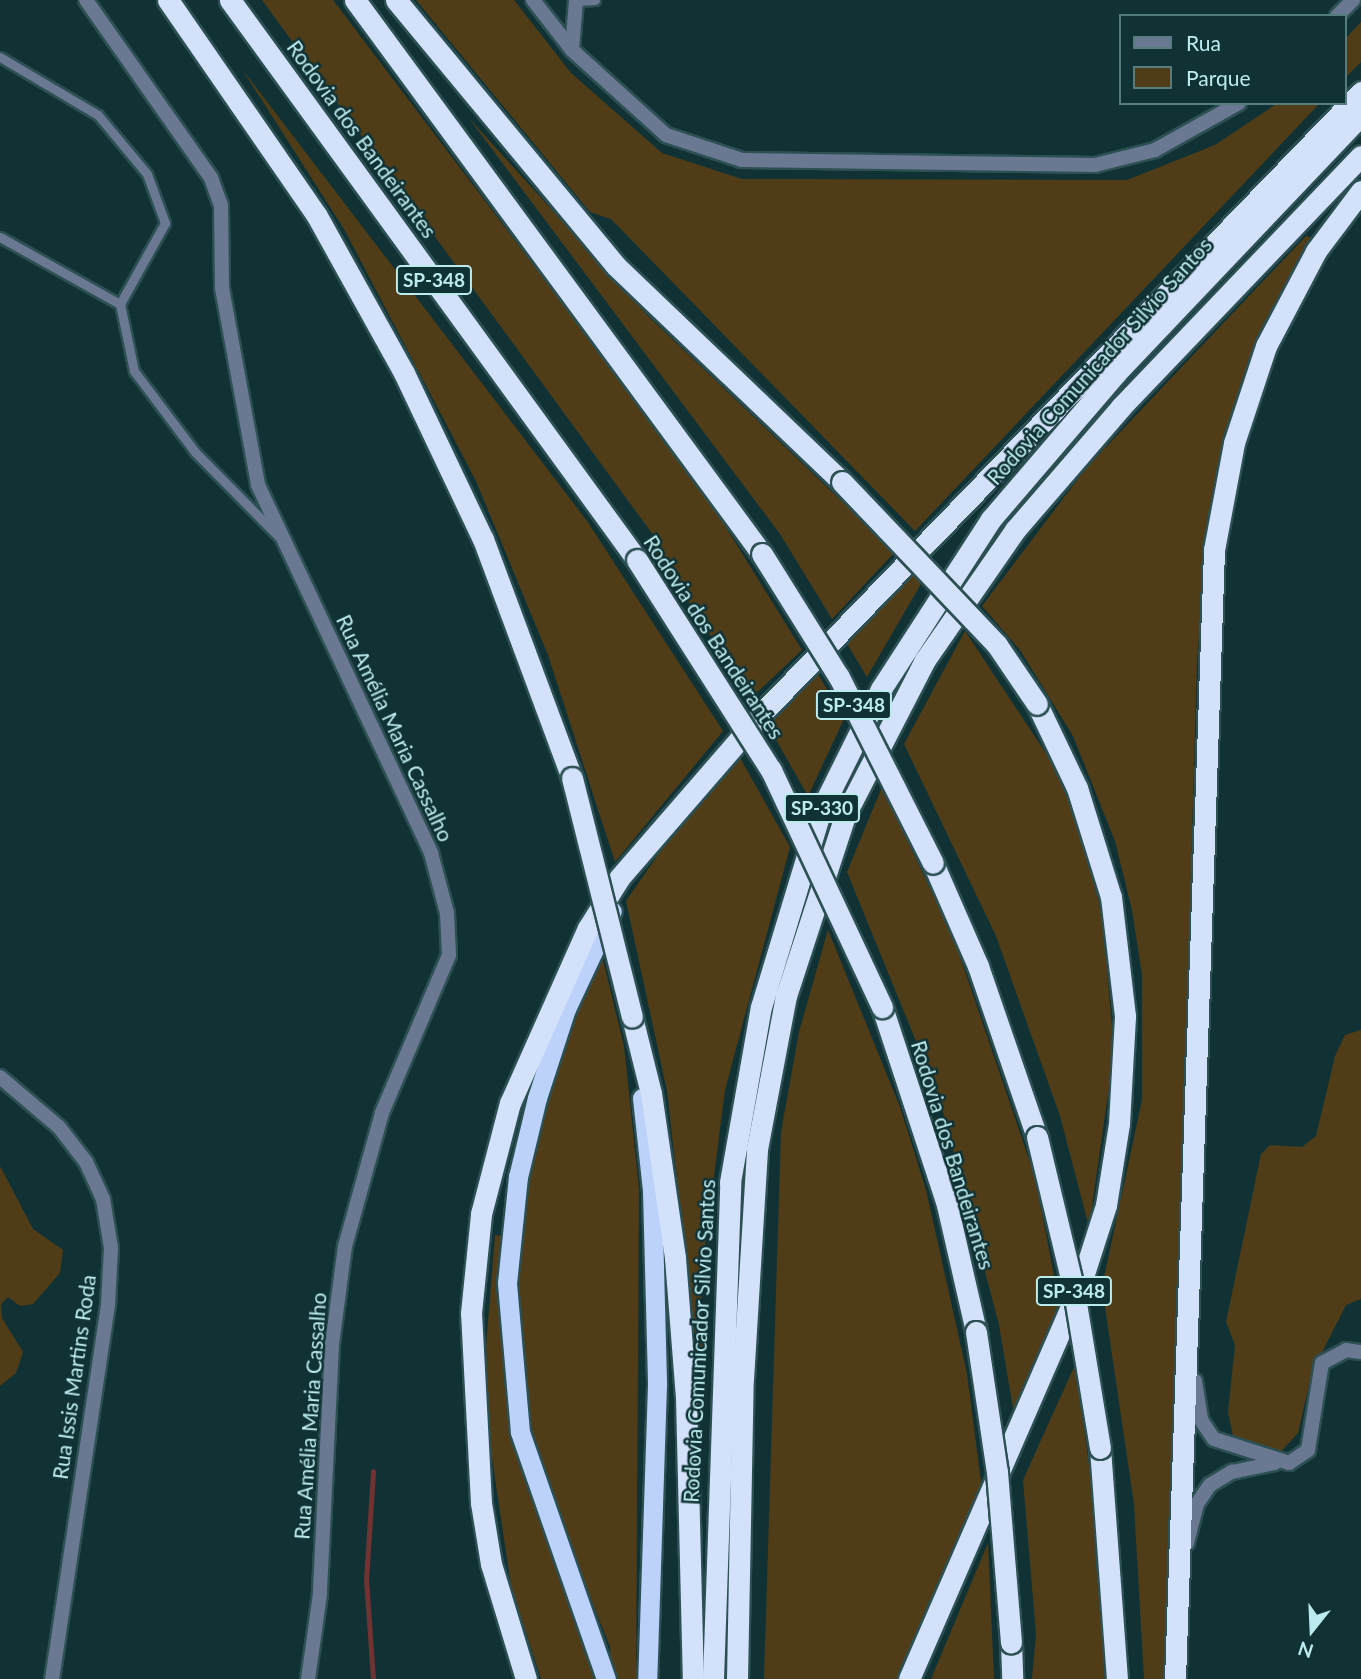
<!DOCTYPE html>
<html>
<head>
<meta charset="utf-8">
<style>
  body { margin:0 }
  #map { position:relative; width:1361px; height:1679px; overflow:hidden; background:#113235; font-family:Lato,sans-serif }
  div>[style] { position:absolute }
  .green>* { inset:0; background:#503d17 }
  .stream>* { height:5px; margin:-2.5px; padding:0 2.5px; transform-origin:2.5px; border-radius:2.5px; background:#713332 }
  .roads { filter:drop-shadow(2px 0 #2c5053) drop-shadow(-2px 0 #2c5053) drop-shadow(0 2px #2c5053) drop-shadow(0 -2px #2c5053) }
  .service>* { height:9px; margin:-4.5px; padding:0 4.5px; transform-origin:4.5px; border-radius:4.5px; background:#6a7892 }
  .minor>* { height:14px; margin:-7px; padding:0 7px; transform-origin:7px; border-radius:7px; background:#6a7892 }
  .trunk>* { height:19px; margin:-9.5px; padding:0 9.5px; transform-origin:9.5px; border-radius:9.5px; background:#bcd2fa }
  .motorway>* { height:21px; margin:-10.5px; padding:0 10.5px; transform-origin:10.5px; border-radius:10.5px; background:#d3e1fb }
  .bridges { filter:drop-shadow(2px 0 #2c5053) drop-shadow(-2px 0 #2c5053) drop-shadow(0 2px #2c5053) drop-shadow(0 -2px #2c5053) }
  .motorway-bridge>* { height:21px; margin:-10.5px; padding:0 10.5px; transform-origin:10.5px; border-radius:10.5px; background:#d3e1fb }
  span { translate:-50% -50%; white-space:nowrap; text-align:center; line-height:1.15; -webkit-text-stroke:5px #113235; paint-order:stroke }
  .shield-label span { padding:2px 5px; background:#113235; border:2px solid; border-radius:5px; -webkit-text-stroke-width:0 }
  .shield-label { font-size:19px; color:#bcebef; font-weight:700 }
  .street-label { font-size:21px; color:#bcebef }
  .legend { position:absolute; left:1119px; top:14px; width:228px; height:91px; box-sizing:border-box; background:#113235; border:2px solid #557c7f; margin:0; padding:9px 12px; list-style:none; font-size:21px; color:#bcebef }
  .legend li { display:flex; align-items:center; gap:14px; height:35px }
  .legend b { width:35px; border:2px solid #557c7f }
  .north { position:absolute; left:1277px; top:1595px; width:70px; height:70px; -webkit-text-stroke:5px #113235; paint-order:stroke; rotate:198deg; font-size:19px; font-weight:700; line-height:28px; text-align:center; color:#bcebef }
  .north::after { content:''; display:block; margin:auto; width:24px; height:32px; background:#bcebef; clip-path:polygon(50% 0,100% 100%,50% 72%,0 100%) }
</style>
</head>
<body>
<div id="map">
  <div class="green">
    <i style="clip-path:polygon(262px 0,333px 0,699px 484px,802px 650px,751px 698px,656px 552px,662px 547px)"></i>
    <i style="clip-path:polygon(416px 0,514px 0,571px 73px,662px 153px,742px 179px,1127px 180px,1215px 145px,1278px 103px,1320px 103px,915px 531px,611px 219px,590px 212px)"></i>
    <i style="clip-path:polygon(1361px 22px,1361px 62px,1345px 78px,1345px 39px)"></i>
    <i style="clip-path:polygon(242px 69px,587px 521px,723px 731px,615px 862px,548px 655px,476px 481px,344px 229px)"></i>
    <i style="clip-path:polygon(468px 117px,647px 315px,895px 552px,832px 619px,780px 534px)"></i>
    <i style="clip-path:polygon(1306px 236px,1313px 238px,1257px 346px,1219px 467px,1207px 531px,1197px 661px,1168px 1679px,1144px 1679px,1134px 1504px,1102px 1287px,1142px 1100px,1142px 975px,1132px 910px,1115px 841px,1073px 736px,1020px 650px,982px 606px,1087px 467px)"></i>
    <i style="clip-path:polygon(913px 573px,922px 582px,867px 677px,846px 642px)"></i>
    <i style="clip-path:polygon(965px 631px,1055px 767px,1085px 842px,1103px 920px,1114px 1052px,1089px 1227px,1060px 1116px,996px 936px,904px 744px)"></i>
    <i style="clip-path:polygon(817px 672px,844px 719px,808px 796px,767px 724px)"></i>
    <i style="clip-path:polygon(739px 756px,790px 847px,725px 1090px,701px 1278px,703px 1356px,697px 1358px,667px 1091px,626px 901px,676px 829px)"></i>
    <i style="clip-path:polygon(882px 787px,954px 939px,1035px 1177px,1060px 1307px,1015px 1420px,999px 1325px,940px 1100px,847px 872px)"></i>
    <i style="clip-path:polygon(828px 930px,900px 1107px,926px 1190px,967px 1374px,982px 1490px,901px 1679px,764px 1679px,781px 1132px,799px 1032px)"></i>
    <i style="clip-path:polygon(600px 948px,624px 1046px,639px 1189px,636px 1679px,612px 1679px,610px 1647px,530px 1445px,516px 1363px,517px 1246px,531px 1152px,558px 1056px)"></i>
    <i style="clip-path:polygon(1361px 1030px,1361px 1299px,1346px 1305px,1312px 1372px,1298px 1433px,1276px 1457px,1250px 1460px,1234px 1440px,1228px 1412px,1235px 1345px,1226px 1322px,1261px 1154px,1270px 1145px,1302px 1147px,1316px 1136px,1335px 1056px,1345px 1035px)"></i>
    <i style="clip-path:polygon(0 1166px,33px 1229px,63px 1250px,60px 1273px,33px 1304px,20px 1306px,8px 1297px,1px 1304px,2px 1318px,23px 1352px,16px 1373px,0 1386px)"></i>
    <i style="clip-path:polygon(495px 1235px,503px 1236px,502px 1341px,522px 1467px,598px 1679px,541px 1679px,511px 1586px,489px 1438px,486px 1347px)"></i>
    <i style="clip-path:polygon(1075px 1365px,1095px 1506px,1105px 1679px,1032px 1679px,1036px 1634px,1023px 1480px)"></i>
    <i style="clip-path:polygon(988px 1543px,994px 1679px,931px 1679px)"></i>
  </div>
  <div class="stream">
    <i style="left:373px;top:1679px;width:99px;rotate:-94deg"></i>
    <i style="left:366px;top:1580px;width:109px;rotate:-86.3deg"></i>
  </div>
  <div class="roads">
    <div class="service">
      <i style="left:577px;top:1px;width:18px;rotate:-3deg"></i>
      <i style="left:0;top:57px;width:114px;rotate:30.6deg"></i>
      <i style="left:98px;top:115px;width:77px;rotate:50.3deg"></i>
      <i style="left:147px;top:174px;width:52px;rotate:69.8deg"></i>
      <i style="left:165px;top:223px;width:93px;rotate:119.1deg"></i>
      <i style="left:120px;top:304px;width:68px;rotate:78.2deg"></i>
      <i style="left:134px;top:371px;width:101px;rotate:53deg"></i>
      <i style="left:195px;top:452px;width:121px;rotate:45.3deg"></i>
      <i style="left:0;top:237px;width:137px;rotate:29.2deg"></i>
    </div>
    <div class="minor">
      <i style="left:86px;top:0;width:218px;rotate:54.9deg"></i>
      <i style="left:211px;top:178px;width:29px;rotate:70deg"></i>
      <i style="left:221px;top:205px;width:83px;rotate:89.3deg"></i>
      <i style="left:222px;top:288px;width:200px;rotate:79.6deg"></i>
      <i style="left:258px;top:485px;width:407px;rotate:64.8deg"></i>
      <i style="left:431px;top:853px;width:62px;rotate:75.1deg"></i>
      <i style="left:447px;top:913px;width:42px;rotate:87.3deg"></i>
      <i style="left:449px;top:955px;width:172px;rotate:113deg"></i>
      <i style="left:382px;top:1113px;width:138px;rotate:105.5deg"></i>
      <i style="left:345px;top:1246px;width:100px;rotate:97.5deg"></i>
      <i style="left:332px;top:1345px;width:249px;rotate:92.8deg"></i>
      <i style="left:320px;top:1594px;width:86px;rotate:98deg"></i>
      <i style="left:533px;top:0;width:63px;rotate:52deg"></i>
      <i style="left:572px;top:50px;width:127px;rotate:42.1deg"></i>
      <i style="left:666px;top:135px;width:80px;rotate:18.2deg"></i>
      <i style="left:742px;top:160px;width:353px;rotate:0.8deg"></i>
      <i style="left:1095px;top:165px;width:62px;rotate:-14deg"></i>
      <i style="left:1155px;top:150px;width:96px;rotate:-29.2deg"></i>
      <i style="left:1337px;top:16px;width:23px;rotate:-45deg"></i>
      <i style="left:572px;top:50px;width:50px;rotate:-85.4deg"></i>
      <i style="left:0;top:1077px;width:77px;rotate:40.3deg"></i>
      <i style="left:59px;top:1127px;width:44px;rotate:52.4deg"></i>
      <i style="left:86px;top:1162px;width:41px;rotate:65.3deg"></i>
      <i style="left:103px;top:1199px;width:50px;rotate:80.7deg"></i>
      <i style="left:111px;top:1248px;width:57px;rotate:93deg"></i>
      <i style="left:108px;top:1305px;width:378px;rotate:98.5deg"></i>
      <i style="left:1195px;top:1381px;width:39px;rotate:81deg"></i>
      <i style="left:1201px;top:1420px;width:23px;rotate:56deg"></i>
      <i style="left:1214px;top:1439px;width:79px;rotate:17.7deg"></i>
      <i style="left:1289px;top:1463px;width:23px;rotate:-34deg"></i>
      <i style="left:1308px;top:1450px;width:88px;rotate:-80.9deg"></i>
      <i style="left:1322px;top:1363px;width:27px;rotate:-28deg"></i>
      <i style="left:1346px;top:1350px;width:15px;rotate:8deg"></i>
      <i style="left:1187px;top:1543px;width:40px;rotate:-75.6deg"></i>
      <i style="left:1197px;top:1504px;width:23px;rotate:-56deg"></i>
      <i style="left:1210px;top:1485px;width:26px;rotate:-31deg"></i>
      <i style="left:1232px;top:1472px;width:44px;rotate:-11.8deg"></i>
    </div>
    <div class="trunk">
      <i style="left:642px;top:1098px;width:93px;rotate:83.8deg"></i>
      <i style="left:652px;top:1190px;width:195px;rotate:88.5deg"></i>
      <i style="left:657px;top:1385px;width:294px;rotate:91.9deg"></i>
      <i style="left:606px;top:1679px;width:262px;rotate:-109.2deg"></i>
      <i style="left:520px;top:1432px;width:150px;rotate:-95deg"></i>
      <i style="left:507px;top:1283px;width:107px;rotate:-84.1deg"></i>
      <i style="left:518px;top:1177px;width:81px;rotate:-76.5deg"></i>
      <i style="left:537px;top:1098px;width:94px;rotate:-72deg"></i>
      <i style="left:566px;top:1009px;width:108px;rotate:-64.9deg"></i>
    </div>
    <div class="motorway">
      <i style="left:168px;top:0;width:262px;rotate:55.4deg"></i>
      <i style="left:317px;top:216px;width:179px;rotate:61deg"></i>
      <i style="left:404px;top:373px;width:184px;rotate:64.6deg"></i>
      <i style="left:483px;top:539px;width:255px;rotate:69.6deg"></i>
      <i style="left:230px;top:0;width:692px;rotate:53.99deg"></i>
      <i style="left:355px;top:0;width:687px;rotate:53.7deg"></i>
      <i style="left:396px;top:0;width:345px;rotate:50.4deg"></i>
      <i style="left:616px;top:266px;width:313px;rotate:43.7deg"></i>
      <i style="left:933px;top:863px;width:112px;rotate:66.4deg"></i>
      <i style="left:978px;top:966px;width:181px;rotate:71deg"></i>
      <i style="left:882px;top:1007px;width:208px;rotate:71.8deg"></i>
      <i style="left:947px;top:1205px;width:130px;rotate:77.1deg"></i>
      <i style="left:632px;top:1017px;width:78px;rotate:76deg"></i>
      <i style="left:651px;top:1093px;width:167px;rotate:81.7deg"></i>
      <i style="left:675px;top:1258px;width:140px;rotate:85.5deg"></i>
      <i style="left:686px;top:1398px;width:281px;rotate:88.6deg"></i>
      <i style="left:1100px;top:1448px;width:232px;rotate:85.8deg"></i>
      <i style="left:1011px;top:1642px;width:37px;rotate:88deg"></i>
      <i style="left:526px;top:1679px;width:120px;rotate:-106.9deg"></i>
      <i style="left:491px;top:1564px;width:62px;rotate:-99.3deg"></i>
      <i style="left:481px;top:1503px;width:190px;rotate:-93deg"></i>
      <i style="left:471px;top:1313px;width:100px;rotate:-84.2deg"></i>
      <i style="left:481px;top:1214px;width:115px;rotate:-75.4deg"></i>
      <i style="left:510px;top:1103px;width:192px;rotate:-66deg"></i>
      <i style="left:588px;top:928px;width:60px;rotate:-57.9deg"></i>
      <i style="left:620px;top:877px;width:217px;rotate:-49.1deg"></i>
      <i style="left:762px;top:713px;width:863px;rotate:-46.03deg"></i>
      <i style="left:713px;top:1679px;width:497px;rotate:-88deg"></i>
      <i style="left:730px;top:1182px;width:178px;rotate:-80deg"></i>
      <i style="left:761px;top:1007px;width:206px;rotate:-73.1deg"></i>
      <i style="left:821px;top:810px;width:135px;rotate:-63.6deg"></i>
      <i style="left:881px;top:689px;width:202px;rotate:-57.1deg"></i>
      <i style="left:991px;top:519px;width:192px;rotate:-49.4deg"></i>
      <i style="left:1116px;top:373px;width:356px;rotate:-46.5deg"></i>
      <i style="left:737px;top:1679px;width:300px;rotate:-88.9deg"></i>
      <i style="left:743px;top:1379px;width:230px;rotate:-86.5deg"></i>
      <i style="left:757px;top:1149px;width:156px;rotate:-79.3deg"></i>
      <i style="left:786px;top:996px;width:190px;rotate:-71.9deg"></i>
      <i style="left:845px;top:815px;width:174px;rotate:-62.7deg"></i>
      <i style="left:925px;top:660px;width:158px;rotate:-55.3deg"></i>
      <i style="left:1015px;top:530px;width:162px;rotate:-49.2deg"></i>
      <i style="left:1121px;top:407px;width:347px;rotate:-46.3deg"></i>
      <i style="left:909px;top:1679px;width:432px;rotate:-66.5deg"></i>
      <i style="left:1081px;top:1283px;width:82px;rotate:-72.2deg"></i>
      <i style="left:1106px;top:1205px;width:82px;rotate:-80.9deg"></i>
      <i style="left:1119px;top:1124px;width:108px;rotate:-86.8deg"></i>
      <i style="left:1125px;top:1016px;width:120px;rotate:-96.7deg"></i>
      <i style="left:1111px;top:897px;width:114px;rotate:-107.3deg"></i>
      <i style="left:1077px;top:788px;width:93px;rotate:-115.5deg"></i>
      <i style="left:1175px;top:1679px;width:1130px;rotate:-88.02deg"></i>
      <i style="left:1214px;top:550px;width:109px;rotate:-79.4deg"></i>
      <i style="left:1234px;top:443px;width:102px;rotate:-71.7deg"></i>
      <i style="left:1266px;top:346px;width:107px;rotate:-62.2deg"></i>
      <i style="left:1316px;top:251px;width:75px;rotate:-53.1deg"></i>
    </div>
  </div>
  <div class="bridges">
    <div class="motorway-bridge">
      <i style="left:842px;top:482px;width:225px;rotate:46.4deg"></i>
      <i style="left:997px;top:645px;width:71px;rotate:55.9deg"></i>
      <i style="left:762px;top:554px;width:145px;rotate:58deg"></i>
      <i style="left:839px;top:677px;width:208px;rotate:63.2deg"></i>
      <i style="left:637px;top:560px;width:249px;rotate:57.5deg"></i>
      <i style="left:771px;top:770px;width:262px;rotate:64.9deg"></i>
      <i style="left:572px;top:778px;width:246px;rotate:75.9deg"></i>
      <i style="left:1037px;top:1137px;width:158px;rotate:76.5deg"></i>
      <i style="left:1074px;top:1291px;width:159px;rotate:80.6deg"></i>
      <i style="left:976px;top:1332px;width:142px;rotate:81.5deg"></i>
      <i style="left:997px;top:1472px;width:171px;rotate:85.3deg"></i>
    </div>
  </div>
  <div class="shield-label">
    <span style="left:434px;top:280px">SP-348</span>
    <span style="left:854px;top:705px">SP-348</span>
    <span style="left:822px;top:808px">SP-330</span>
    <span style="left:1074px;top:1291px">SP-348</span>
  </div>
  <div class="street-label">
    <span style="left:362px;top:139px;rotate:54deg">Rodovia dos Bandeirantes</span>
    <span style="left:1099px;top:361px;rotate:-48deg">Rodovia Comunicador Silvio Santos</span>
    <span style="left:714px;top:637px;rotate:57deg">Rodovia dos Bandeirantes</span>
    <span style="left:395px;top:728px;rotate:65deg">Rua Amélia Maria Cassalho</span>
    <span style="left:953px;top:1155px;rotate:73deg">Rodovia dos Bandeirantes</span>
    <span style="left:699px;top:1341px;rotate:-87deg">Rodovia Comunicador Silvio Santos</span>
    <span style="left:74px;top:1377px;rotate:-82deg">Rua Issis Martins Roda</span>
    <span style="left:310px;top:1416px;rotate:-86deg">Rua Amélia Maria Cassalho</span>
  </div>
  <ul class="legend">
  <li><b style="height:9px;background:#6a7892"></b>Rua</li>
  <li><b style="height:19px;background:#503d17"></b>Parque</li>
  </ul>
  <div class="north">N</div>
</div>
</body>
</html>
